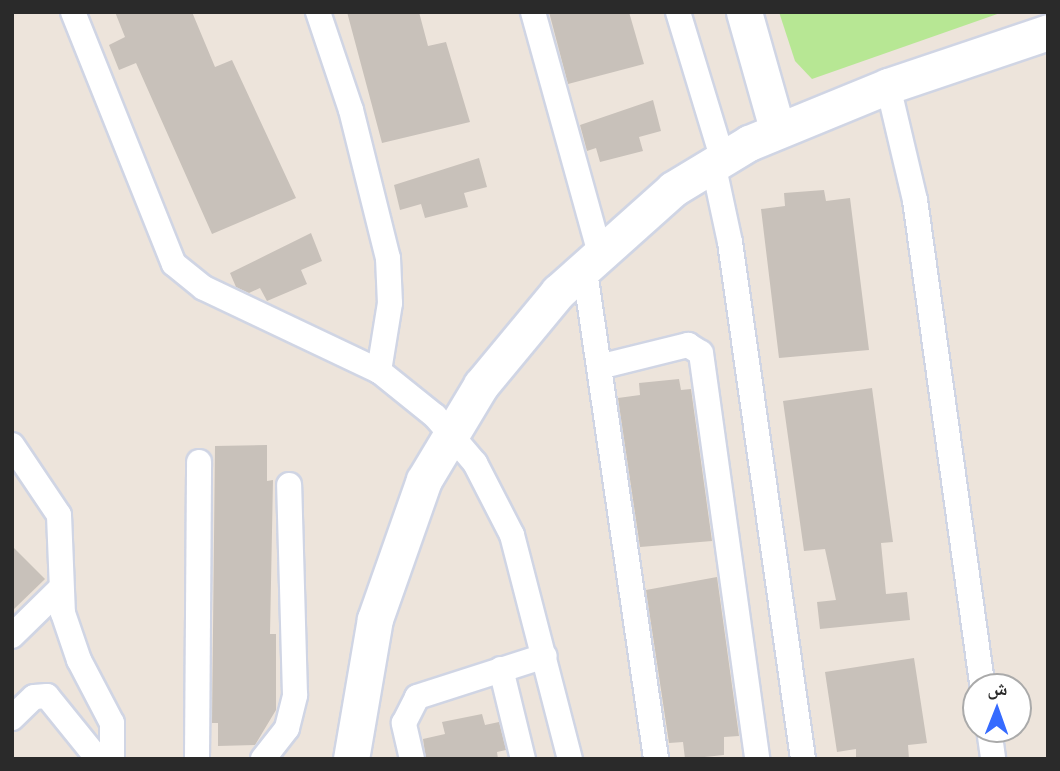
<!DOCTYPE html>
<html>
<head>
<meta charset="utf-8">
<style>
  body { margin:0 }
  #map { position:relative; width:1060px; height:771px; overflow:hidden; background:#ede4db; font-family:"Roboto Condensed","Noto Naskh Arabic",sans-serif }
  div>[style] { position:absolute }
  .green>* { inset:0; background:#b7e794 }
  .building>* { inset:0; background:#c8c1ba }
  .roads { filter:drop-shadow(2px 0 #d0d5e4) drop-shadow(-2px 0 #d0d5e4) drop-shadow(0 2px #d0d5e4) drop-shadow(0 -2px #d0d5e4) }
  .street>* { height:24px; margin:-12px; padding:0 12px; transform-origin:12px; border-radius:12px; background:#fff }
  .secondary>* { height:35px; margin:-17.5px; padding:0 17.5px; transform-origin:17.5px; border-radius:17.5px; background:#fff }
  span { translate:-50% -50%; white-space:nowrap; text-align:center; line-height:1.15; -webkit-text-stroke:5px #fff; paint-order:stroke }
  .frame { position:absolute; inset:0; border:14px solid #2a2a2a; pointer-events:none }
  .north { position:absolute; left:962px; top:673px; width:70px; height:70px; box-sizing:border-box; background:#fff; border:2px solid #aaa; border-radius:50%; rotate:1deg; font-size:19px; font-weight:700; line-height:28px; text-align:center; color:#2a2a2a }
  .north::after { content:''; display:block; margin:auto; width:24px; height:32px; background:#366bff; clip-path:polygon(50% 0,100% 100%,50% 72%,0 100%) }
</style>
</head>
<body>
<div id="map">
  <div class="green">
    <i style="clip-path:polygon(779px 12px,1003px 12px,812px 79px,795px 61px)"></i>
  </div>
  <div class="building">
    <i style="clip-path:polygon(115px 12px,192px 12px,215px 67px,232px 60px,296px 198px,212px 234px,136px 63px,119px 70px,109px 45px,125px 37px)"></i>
    <i style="clip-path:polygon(347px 12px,419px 12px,428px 46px,446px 42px,470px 122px,382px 143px)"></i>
    <i style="clip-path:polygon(549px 12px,629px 12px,644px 64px,568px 84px)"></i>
    <i style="clip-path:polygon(653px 100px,661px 131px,639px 137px,643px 151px,600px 162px,596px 148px,587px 151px,580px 125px)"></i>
    <i style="clip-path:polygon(479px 158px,487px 187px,464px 193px,468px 207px,425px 218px,421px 204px,400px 210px,394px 185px)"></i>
    <i style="clip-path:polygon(824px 190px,826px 201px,850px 198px,869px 350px,779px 358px,761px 209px,785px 206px,784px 193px)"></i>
    <i style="clip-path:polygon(311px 233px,322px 261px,301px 270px,307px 284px,267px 301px,260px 288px,249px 293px,236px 287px,230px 273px)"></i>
    <i style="clip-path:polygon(679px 379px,681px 390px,691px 389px,712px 541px,640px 547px,618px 398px,640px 395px,639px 383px)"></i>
    <i style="clip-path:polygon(872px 388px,893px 542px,881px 543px,886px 594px,907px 592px,910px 620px,820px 629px,817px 602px,836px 600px,825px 549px,804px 551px,783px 401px)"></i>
    <i style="clip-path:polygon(267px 445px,267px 481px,273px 480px,270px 634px,276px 634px,276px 710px,255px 745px,218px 746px,218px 723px,212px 723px,215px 446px)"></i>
    <i style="clip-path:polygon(12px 546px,45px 579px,12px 611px)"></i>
    <i style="clip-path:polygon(717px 577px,739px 736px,724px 737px,724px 755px,685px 759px,683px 742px,669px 743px,646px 590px)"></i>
    <i style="clip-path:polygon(914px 658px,927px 743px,908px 745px,909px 759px,856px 759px,856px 749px,837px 752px,825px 672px)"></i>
    <i style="clip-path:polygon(482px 714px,485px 725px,499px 722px,506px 750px,497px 752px,498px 759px,426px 759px,423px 739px,445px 734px,442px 722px)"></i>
  </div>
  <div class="roads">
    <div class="street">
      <i style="left:73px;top:12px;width:271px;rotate:68.2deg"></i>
      <i style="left:174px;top:264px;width:38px;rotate:39deg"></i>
      <i style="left:204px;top:288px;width:194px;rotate:25.4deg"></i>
      <i style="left:379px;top:371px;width:72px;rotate:38.8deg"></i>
      <i style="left:435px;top:416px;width:62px;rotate:49.6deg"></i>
      <i style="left:475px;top:463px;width:81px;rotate:62.8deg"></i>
      <i style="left:512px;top:535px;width:231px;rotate:75.5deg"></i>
      <i style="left:318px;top:12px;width:103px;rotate:71.4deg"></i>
      <i style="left:351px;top:110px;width:153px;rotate:76deg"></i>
      <i style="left:388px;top:258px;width:45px;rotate:87.5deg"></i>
      <i style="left:390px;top:303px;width:69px;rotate:99.2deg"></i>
      <i style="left:533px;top:12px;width:247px;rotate:74.5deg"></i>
      <i style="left:678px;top:12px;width:152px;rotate:73.1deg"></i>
      <i style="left:888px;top:86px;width:117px;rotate:76.7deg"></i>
      <i style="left:915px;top:200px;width:492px;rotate:82.1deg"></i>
      <i style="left:713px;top:163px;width:81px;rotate:77.9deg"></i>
      <i style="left:730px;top:242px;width:522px;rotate:81.96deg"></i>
      <i style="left:584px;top:265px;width:499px;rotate:81.7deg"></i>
      <i style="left:599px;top:367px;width:92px;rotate:-13.9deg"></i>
      <i style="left:688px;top:345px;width:15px;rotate:32deg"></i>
      <i style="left:701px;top:353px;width:410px;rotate:82.1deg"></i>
      <i style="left:12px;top:445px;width:84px;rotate:56.1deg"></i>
      <i style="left:59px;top:515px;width:98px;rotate:87.7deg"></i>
      <i style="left:63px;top:613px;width:50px;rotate:71.2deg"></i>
      <i style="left:79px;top:660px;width:71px;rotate:62.4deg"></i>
      <i style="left:112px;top:723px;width:36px;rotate:90deg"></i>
      <i style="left:12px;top:636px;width:67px;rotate:-44.4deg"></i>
      <i style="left:501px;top:669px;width:93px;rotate:76.3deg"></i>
      <i style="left:12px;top:718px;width:30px;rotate:-44deg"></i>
      <i style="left:34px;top:697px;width:13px;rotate:-4deg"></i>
      <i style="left:47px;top:696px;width:81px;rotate:51deg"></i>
      <i style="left:989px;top:729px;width:30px;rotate:82deg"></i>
      <i style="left:197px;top:759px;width:297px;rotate:-89.6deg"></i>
      <i style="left:263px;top:759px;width:39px;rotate:-52deg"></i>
      <i style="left:287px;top:728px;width:34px;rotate:-76deg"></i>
      <i style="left:295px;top:695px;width:210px;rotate:-91.6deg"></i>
      <i style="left:412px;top:759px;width:37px;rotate:-103deg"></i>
      <i style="left:404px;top:723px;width:29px;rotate:-63deg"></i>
      <i style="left:417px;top:697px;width:134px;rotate:-17.8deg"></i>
    </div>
    <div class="secondary">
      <i style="left:744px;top:12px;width:122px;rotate:74.2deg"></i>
      <i style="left:351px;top:759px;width:142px;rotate:-80.3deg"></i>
      <i style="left:375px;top:619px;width:147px;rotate:-70.6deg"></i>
      <i style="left:424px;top:480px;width:111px;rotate:-59deg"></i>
      <i style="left:481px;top:385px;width:121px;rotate:-50.4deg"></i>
      <i style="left:558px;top:292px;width:154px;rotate:-41.8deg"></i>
      <i style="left:673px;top:189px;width:89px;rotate:-31.2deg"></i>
      <i style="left:749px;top:143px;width:150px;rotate:-22.3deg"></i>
      <i style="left:888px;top:86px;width:169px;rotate:-18.6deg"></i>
    </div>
  </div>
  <div class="frame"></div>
  <div class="north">ش</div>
</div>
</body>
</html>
